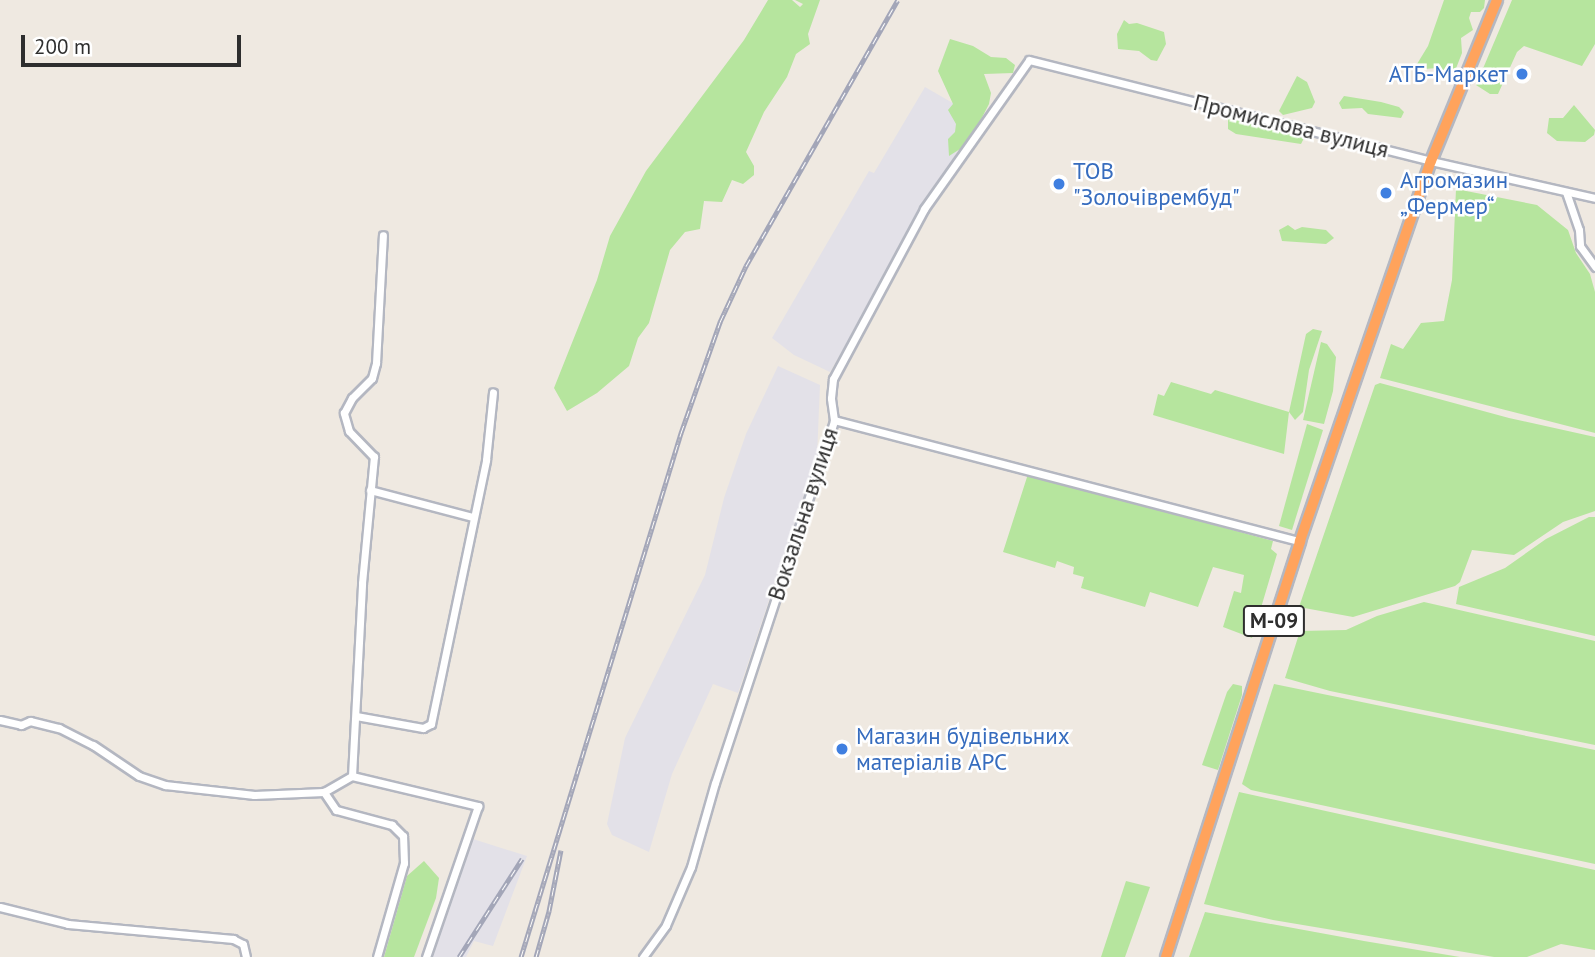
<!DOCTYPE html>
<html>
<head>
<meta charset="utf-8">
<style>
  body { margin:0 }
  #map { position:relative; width:1595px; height:957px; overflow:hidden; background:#efe9e1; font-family:"PT Sans",sans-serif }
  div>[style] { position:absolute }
  .industrial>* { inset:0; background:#e3e1e8 }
  .green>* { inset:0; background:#b6e59e }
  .roads { filter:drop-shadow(2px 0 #b4b7c1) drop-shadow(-2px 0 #b4b7c1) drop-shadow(0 2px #b4b7c1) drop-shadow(0 -2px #b4b7c1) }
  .minor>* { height:7px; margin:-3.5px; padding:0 3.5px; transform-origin:3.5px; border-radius:3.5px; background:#fff }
  .highway>* { height:10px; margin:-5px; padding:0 5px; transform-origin:5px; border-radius:5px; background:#ffa35c }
  .rail>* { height:5px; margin-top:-2.5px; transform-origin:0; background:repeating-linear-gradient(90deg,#fff 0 8px,#a3a6b8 0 16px); box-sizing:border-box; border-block:2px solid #a3a6b8 }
  .dots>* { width:19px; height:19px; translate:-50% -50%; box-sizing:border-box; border:4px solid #fff; border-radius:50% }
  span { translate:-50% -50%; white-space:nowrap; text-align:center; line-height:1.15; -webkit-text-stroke:5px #fff; paint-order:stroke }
  .shield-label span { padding:2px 5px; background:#fff; border:2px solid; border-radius:5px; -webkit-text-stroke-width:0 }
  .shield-label { font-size:21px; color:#2e2e2e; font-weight:700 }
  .shop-label { font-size:23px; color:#366cbe }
  .right { translate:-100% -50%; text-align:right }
  .left { translate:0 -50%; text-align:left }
  .street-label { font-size:23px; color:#2e2e2e }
  .scale { position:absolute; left:21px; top:35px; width:220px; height:32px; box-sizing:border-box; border:4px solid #2e2e2e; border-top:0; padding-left:9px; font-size:21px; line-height:24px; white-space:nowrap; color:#2e2e2e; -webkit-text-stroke:5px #fff; paint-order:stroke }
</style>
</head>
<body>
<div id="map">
  <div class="industrial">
    <i style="clip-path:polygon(925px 87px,977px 117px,830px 372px,794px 355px,772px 338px,869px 171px,874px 173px)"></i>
    <i style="clip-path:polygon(778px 366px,820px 385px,817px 456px,738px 693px,713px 684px,672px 774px,649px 852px,612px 835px,607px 824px,625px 738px,705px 575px,724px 498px,746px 434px)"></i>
    <i style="clip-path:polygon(473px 839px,527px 856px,493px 946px,474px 941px,466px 957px,431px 957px)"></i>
  </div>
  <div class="green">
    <i style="clip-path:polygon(768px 0,792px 0,800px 7px,803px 4px,795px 0,820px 0,808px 34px,810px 44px,796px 54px,787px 77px,764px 112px,746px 152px,754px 166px,754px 175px,743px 184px,732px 180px,722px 202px,704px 201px,700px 229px,685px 232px,670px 250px,649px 323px,638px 338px,629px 366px,597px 393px,567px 411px,554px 388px,597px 280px,610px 236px,646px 171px,744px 40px)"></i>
    <i style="clip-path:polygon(1444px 0,1485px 0,1484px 8px,1480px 12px,1471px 12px,1469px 18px,1473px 30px,1461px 38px,1462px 53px,1455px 71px,1449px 75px,1437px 68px,1424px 69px,1417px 64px,1428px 46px)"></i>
    <i style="clip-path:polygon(1512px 0,1595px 0,1595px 44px,1582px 66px,1524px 46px,1517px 52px,1498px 94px,1490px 94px,1476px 85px)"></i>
    <i style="clip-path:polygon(1124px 20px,1129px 24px,1137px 23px,1164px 32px,1166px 44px,1157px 61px,1151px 60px,1139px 51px,1118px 49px,1117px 34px)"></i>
    <i style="clip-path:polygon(950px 39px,973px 46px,991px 57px,1006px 58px,1015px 65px,1013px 73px,984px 74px,991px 93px,989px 104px,973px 135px,960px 149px,949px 156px,948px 139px,955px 132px,956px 124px,948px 110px,953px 104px,938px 71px)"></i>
    <i style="clip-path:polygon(1297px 76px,1307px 82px,1315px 102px,1312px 108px,1283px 115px,1279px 111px)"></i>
    <i style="clip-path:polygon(1344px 96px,1381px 102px,1399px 107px,1404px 112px,1401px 118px,1368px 114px,1362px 108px,1342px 109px,1339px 103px)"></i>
    <i style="clip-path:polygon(1574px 105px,1595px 130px,1594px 135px,1585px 142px,1557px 141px,1547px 133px,1549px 118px,1563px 118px)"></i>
    <i style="clip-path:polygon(1232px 118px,1279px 132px,1293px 133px,1304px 138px,1301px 144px,1236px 134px,1228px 129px,1228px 119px)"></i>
    <i style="clip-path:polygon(1456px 189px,1537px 205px,1568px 230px,1576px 253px,1590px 274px,1595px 292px,1595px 433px,1380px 378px,1391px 344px,1403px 349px,1421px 323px,1444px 321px,1452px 280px)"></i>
    <i style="clip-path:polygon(1288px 225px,1295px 230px,1302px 227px,1326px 230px,1334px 238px,1326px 244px,1282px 241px,1279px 230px)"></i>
    <i style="clip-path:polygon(1313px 329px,1322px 331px,1309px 370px,1303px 412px,1295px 420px,1289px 412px,1284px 454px,1153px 415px,1158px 394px,1164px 396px,1171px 382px,1211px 394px,1215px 390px,1289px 412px,1306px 334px)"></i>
    <i style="clip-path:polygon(1321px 342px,1327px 344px,1336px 357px,1333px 391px,1324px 424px,1303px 420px)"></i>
    <i style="clip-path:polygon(1380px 383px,1509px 418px,1595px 437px,1595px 511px,1563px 522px,1514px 555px,1472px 550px,1460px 582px,1455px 586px,1353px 617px,1299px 607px,1375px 385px)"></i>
    <i style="clip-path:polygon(1307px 424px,1323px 430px,1292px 530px,1279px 526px)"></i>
    <i style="clip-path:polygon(1028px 474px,1273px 541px,1271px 549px,1277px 554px,1252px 638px,1223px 627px,1234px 591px,1241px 593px,1244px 575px,1213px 567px,1198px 607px,1150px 592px,1145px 607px,1081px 588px,1084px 577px,1073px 574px,1074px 567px,1057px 561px,1055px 568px,1003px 552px)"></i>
    <i style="clip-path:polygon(1589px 517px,1595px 517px,1595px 636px,1456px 604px,1459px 587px,1505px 568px,1546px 539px)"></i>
    <i style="clip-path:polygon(1424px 602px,1595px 641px,1595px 745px,1330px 691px,1285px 678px,1300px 631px,1346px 630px,1377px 616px)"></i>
    <i style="clip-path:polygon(1233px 684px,1242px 686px,1242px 695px,1218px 770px,1202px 765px,1227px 692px)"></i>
    <i style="clip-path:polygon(1274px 684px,1595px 750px,1595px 864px,1251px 790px,1242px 784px)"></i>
    <i style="clip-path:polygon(1239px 792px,1595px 870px,1595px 950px,1561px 944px,1527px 957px,1494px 957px,1273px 920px,1204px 904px)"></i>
    <i style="clip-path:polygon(424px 861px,439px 878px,436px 898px,414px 957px,384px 957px,407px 876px)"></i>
    <i style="clip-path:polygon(1126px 881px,1150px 887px,1125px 957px,1101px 957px)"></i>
    <i style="clip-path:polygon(1205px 912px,1364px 941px,1460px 957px,1189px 957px)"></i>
  </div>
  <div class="roads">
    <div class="minor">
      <i style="left:1566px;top:192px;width:40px;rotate:71.1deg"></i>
      <i style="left:1579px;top:230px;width:16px;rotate:86deg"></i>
      <i style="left:1580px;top:246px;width:26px;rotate:54deg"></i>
      <i style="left:834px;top:420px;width:481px;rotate:14.6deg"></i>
      <i style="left:370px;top:490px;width:106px;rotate:14.8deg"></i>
      <i style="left:356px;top:716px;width:68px;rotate:10.2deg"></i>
      <i style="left:423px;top:728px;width:9px;rotate:-27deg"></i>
      <i style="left:431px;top:724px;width:270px;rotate:-78.2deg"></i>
      <i style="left:486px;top:460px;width:68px;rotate:-84.1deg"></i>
      <i style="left:0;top:720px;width:22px;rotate:13deg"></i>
      <i style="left:21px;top:725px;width:10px;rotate:-24deg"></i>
      <i style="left:30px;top:721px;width:30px;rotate:14deg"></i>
      <i style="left:59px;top:728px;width:38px;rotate:27deg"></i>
      <i style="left:93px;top:745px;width:55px;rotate:34deg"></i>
      <i style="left:139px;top:776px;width:28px;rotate:19deg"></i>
      <i style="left:165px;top:785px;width:90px;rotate:6.4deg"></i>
      <i style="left:254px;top:795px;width:70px;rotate:-2.5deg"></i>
      <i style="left:352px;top:776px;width:193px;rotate:-87deg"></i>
      <i style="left:362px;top:583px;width:127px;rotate:-84.6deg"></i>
      <i style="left:374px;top:457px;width:36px;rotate:-134deg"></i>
      <i style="left:349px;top:431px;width:19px;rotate:-106deg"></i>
      <i style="left:344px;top:413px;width:17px;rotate:-62deg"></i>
      <i style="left:352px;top:398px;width:28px;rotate:-45deg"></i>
      <i style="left:372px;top:378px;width:16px;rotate:-75deg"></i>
      <i style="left:376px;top:363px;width:128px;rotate:-86.9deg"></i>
      <i style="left:0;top:907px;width:70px;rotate:14deg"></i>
      <i style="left:68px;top:924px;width:166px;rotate:5.2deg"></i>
      <i style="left:233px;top:939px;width:11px;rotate:27deg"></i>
      <i style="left:243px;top:944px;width:13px;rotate:77deg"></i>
      <i style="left:377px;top:957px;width:98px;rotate:-74deg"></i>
      <i style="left:404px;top:863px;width:27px;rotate:-92deg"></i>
      <i style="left:403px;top:836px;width:16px;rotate:-135deg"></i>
      <i style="left:392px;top:825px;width:58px;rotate:-165deg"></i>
      <i style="left:336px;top:810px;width:22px;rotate:-124deg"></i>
      <i style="left:324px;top:792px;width:32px;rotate:-30deg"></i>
      <i style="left:352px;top:776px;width:130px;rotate:13.4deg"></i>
      <i style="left:478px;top:806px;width:160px;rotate:109deg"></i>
      <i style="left:643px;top:957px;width:39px;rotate:-54deg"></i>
      <i style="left:666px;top:925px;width:63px;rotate:-66.7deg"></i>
      <i style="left:691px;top:867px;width:87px;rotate:-74.1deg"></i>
      <i style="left:715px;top:783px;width:382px;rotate:-71.8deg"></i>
      <i style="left:834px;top:420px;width:22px;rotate:-98deg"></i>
      <i style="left:831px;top:398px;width:19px;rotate:-84deg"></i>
      <i style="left:833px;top:379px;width:193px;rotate:-61.8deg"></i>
      <i style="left:924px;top:209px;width:182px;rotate:-54.8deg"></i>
      <i style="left:1029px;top:60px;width:414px;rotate:14.1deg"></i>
      <i style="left:1431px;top:161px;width:168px;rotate:12.7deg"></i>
    </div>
    <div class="highway">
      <i style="left:1166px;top:957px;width:437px;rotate:-72.1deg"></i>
      <i style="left:1300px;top:541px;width:402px;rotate:-71deg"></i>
      <i style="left:1431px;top:161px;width:174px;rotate:-67.7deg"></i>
    </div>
  </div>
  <div class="rail">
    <i style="left:459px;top:957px;width:117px;rotate:-57.3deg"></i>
    <i style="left:521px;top:957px;width:548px;rotate:-73.02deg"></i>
    <i style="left:681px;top:433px;width:118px;rotate:-70.6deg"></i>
    <i style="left:720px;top:322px;width:62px;rotate:-65.1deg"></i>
    <i style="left:746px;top:266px;width:306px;rotate:-60.3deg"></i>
    <i style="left:536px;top:957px;width:48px;rotate:-74.2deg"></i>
    <i style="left:549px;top:911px;width:62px;rotate:-78.9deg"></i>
  </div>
  <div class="dots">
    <i style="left:1522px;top:74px;background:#3f7fe0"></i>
    <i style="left:1059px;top:184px;background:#3f7fe0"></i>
    <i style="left:1386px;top:193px;background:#3f7fe0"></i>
    <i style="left:842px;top:749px;background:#3f7fe0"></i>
  </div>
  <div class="shield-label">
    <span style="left:1274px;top:621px">М-09</span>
  </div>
  <div class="shop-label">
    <span class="right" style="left:1508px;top:74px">АТБ-Маркет</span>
    <span class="left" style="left:1073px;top:184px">ТОВ<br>"Золочіврембуд"</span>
    <span class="left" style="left:1400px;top:193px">Агромазин<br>„Фермер“</span>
    <span class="left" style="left:856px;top:749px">Магазин будівельних<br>матеріалів APC</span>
  </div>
  <div class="street-label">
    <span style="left:1291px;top:126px;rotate:14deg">Промислова вулиця</span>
    <span style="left:803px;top:514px;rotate:-72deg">Вокзальна вулиця</span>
  </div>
  <div class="scale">200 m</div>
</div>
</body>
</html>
